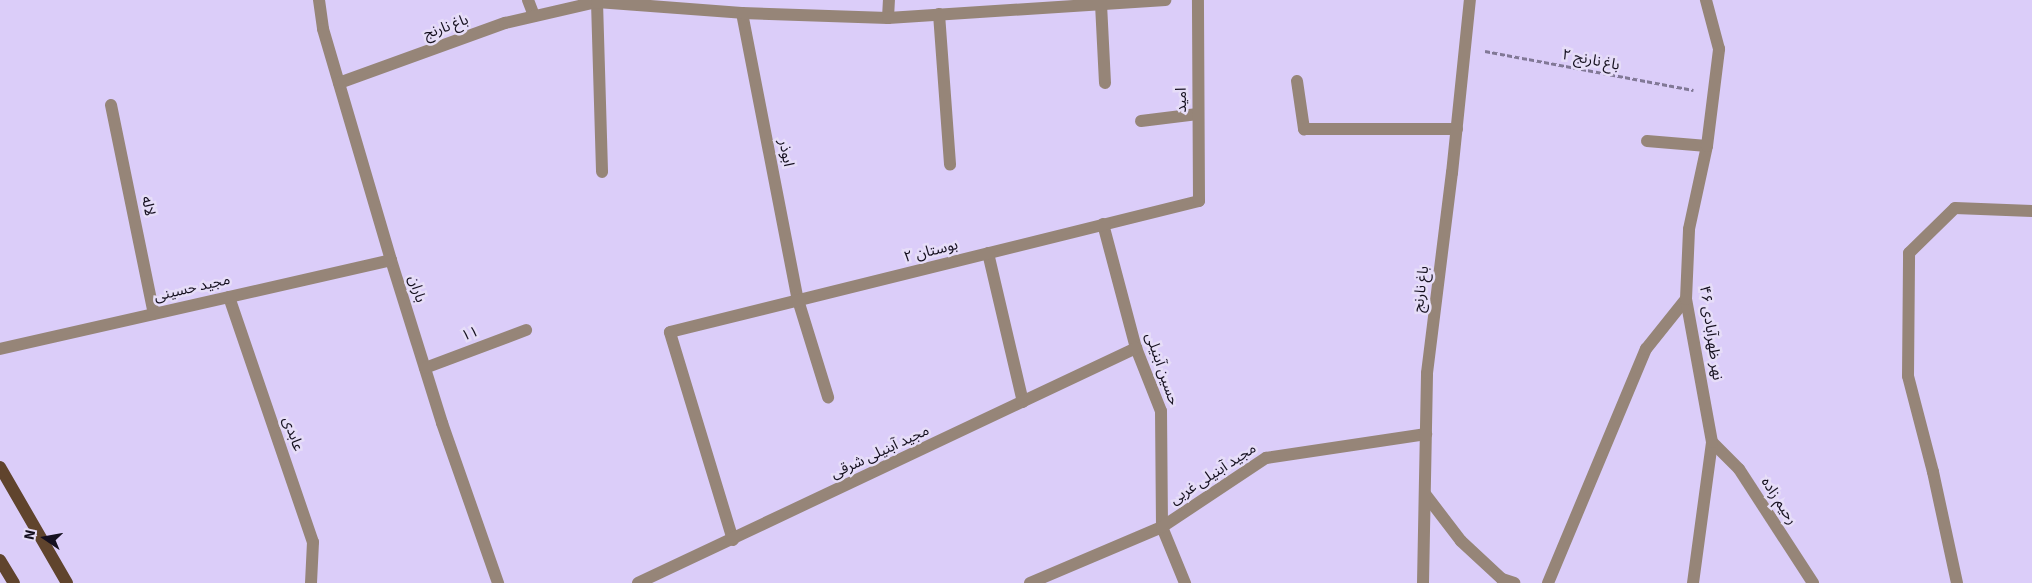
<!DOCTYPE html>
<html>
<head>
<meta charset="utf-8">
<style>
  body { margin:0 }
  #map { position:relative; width:2032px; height:583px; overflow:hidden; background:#dbcdf9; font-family:Signika,"Noto Sans Arabic",sans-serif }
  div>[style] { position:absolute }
  .path>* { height:3px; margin-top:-1.5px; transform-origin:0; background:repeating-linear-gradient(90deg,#817896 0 5px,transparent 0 7.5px) }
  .minor>* { height:12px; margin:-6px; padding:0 6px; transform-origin:6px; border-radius:6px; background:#968578 }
  .major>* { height:12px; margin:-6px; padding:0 6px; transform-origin:6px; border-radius:6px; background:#60442d }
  span { translate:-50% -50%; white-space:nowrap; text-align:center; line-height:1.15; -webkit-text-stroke:5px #e6ddf8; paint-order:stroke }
  .street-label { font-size:15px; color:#15101f }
  .north { position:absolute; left:20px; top:513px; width:50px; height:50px; -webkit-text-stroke:4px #e6ddf8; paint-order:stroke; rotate:282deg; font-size:14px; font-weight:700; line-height:20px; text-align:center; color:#15101f }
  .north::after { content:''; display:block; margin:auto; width:18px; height:22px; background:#15101f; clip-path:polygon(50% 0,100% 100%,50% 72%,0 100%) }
</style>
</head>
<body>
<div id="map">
  <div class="path">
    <i style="left:1485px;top:51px;width:212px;rotate:10.6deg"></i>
  </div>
  <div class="minor">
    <i style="left:319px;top:0;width:29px;rotate:82deg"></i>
    <i style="left:323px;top:29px;width:241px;rotate:73.6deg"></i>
    <i style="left:391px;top:260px;width:171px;rotate:72.6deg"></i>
    <i style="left:442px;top:423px;width:170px;rotate:70.7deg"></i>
    <i style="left:528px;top:0;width:17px;rotate:69deg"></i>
    <i style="left:597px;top:2px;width:170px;rotate:88.3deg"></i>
    <i style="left:1101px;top:4px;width:79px;rotate:87.1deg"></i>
    <i style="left:742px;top:13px;width:292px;rotate:79deg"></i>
    <i style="left:798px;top:300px;width:102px;rotate:72.8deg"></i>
    <i style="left:939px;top:14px;width:151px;rotate:85.8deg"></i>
    <i style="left:888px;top:18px;width:18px;rotate:-87deg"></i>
    <i style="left:1297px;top:81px;width:49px;rotate:81.7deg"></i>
    <i style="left:1304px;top:129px;width:153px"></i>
    <i style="left:339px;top:83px;width:177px;rotate:-19.9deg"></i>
    <i style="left:505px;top:23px;width:94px;rotate:-12.9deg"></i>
    <i style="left:597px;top:2px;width:145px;rotate:4.3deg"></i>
    <i style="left:742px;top:13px;width:146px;rotate:2deg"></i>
    <i style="left:888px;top:18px;width:278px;rotate:-3.7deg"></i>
    <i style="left:111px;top:105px;width:213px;rotate:78.4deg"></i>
    <i style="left:1141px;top:121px;width:57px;rotate:-7deg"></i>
    <i style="left:1647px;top:141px;width:60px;rotate:4.8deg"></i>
    <i style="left:1103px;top:224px;width:128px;rotate:75.1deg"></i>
    <i style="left:1136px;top:348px;width:68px;rotate:68.4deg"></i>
    <i style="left:1161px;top:411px;width:116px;rotate:89.5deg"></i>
    <i style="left:1162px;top:527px;width:61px;rotate:67.7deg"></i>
    <i style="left:988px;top:253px;width:153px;rotate:76.8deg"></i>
    <i style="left:229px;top:297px;width:259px;rotate:71.1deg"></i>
    <i style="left:313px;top:542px;width:41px;rotate:92.8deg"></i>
    <i style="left:0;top:349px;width:401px;rotate:-12.8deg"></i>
    <i style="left:425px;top:368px;width:108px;rotate:-20.6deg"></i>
    <i style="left:1712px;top:442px;width:38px;rotate:45deg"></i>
    <i style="left:1739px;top:469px;width:136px;rotate:57deg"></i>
    <i style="left:1425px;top:494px;width:59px;rotate:52.5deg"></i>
    <i style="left:1461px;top:541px;width:56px;rotate:42.8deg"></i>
    <i style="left:1502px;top:579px;width:13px;rotate:18deg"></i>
    <i style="left:733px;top:540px;width:217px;rotate:-106.9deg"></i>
    <i style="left:670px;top:332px;width:545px;rotate:-13.91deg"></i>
    <i style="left:1199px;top:201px;width:201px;rotate:-90.3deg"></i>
    <i style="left:638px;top:583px;width:551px;rotate:-25.26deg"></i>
    <i style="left:1030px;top:583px;width:143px;rotate:-23deg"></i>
    <i style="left:1162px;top:527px;width:125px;rotate:-33.6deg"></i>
    <i style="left:1266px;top:458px;width:162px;rotate:-8.5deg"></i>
    <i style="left:1423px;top:583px;width:210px;rotate:-88.9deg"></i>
    <i style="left:1427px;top:373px;width:202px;rotate:-82.9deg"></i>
    <i style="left:1452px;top:173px;width:174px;rotate:-84.1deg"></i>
    <i style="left:1548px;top:583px;width:254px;rotate:-67.3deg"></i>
    <i style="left:1646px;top:349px;width:64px;rotate:-51.3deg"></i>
    <i style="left:1693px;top:583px;width:142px;rotate:-82.3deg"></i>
    <i style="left:1712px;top:442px;width:145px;rotate:-100.3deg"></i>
    <i style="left:1686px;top:299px;width:70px;rotate:-87.5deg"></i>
    <i style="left:1689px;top:229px;width:85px;rotate:-77.8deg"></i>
    <i style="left:1707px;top:146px;width:98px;rotate:-82.9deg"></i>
    <i style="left:1719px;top:49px;width:51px;rotate:-104.9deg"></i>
    <i style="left:1957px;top:583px;width:114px;rotate:-102.2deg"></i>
    <i style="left:1933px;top:472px;width:99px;rotate:-104.6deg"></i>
    <i style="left:1908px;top:376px;width:123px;rotate:-89.5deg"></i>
    <i style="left:1909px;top:253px;width:64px;rotate:-44.4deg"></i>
    <i style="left:1955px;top:208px;width:77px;rotate:2.2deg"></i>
  </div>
  <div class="major">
    <i style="left:0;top:467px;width:134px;rotate:60deg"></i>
    <i style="left:0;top:560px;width:27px;rotate:59deg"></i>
  </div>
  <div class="street-label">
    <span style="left:446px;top:27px;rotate:-20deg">باغ نارنج</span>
    <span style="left:1591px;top:60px;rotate:11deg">باغ نارنج ۲</span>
    <span style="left:1182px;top:100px;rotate:-90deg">امید</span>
    <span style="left:786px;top:153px;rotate:79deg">ابوذر</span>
    <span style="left:148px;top:206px;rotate:78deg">لاله</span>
    <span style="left:931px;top:251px;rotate:-14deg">بوستان ۲</span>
    <span style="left:192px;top:288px;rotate:-13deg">مجید حسینی</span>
    <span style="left:417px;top:289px;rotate:73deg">باران</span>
    <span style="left:1421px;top:289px;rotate:-83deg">باغ نارنج</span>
    <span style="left:1711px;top:333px;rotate:82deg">نهر ظهرآبادی ۴۶</span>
    <span style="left:470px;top:334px;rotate:-20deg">۱۱</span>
    <span style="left:1162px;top:369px;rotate:71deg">حسین آبنیلی</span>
    <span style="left:293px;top:434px;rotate:71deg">عابدی</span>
    <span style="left:880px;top:452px;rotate:-25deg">مجید آبنیلی شرقی</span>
    <span style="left:1213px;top:474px;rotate:-33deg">مجید آبنیلی غربی</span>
    <span style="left:1779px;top:501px;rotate:57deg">رحیم زاده</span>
  </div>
  <div class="north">N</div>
</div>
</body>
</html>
